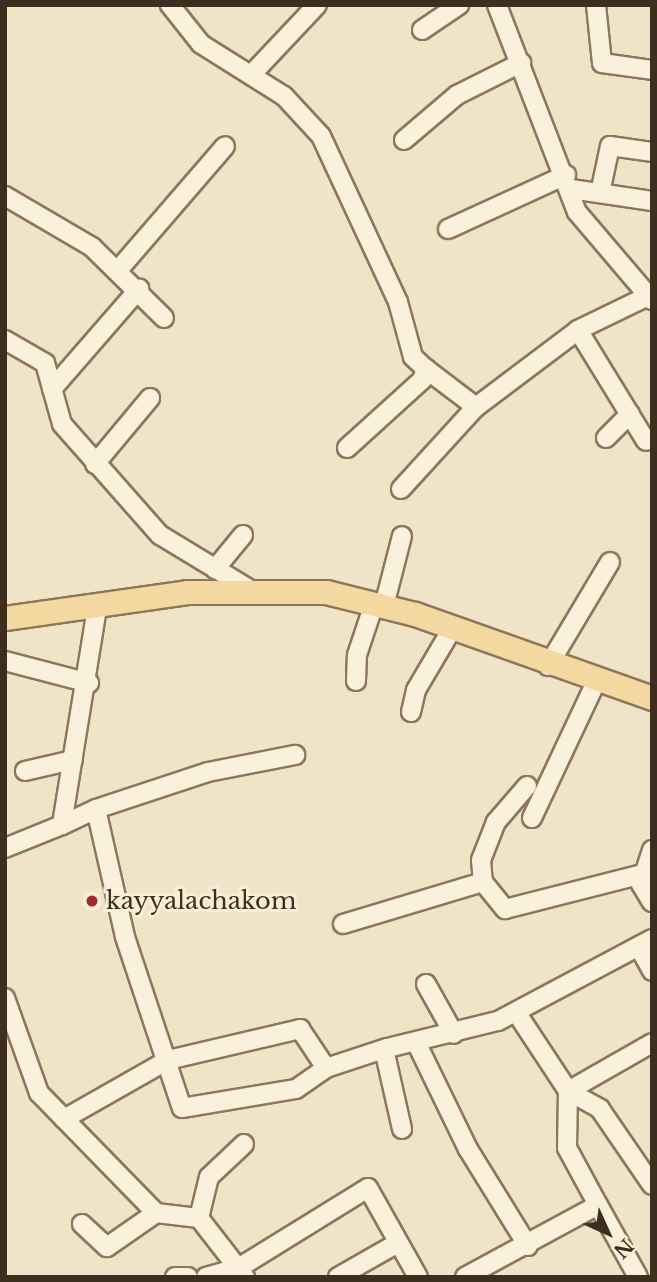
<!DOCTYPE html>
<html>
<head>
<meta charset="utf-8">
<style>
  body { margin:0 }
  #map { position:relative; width:657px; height:1282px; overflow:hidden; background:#f0e4c8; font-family:"Libre Baskerville",serif }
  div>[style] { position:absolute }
  .roads { filter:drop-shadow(2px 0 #8d765c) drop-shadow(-2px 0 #8d765c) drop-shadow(0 2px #8d765c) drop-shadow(0 -2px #8d765c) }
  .minor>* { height:18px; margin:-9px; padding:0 9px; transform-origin:9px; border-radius:9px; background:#faf1dc }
  .major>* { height:23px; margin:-11.5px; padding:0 11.5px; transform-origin:11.5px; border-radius:11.5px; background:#f3d9a0 }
  .dots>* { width:19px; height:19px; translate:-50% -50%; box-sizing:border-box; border:4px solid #f7eed8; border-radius:50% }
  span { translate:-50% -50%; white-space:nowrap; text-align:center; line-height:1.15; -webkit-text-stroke:6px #f7eed8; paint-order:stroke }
  .poi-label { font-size:24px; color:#3d2e20 }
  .left { translate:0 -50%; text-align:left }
  .frame { position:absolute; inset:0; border:7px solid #3d2e20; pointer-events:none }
  .north { position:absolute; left:573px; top:1198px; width:70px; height:70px; -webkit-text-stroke:5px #f7eed8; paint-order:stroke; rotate:135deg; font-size:19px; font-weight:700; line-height:28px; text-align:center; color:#3d2e20 }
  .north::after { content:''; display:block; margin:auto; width:24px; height:32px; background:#3d2e20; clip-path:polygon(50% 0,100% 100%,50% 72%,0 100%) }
</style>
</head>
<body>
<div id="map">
  <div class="roads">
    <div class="minor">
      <i style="left:170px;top:5px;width:50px;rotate:51.5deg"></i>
      <i style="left:201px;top:44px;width:98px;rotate:32.1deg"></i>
      <i style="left:284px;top:96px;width:54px;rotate:47.2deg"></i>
      <i style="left:321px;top:136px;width:183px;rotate:65.1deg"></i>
      <i style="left:398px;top:302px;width:57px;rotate:74.7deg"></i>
      <i style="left:413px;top:357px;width:18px;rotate:43deg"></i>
      <i style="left:497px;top:5px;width:222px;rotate:68.9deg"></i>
      <i style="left:577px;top:212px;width:116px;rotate:49.6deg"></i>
      <i style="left:596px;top:5px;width:58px;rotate:84.1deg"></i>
      <i style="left:602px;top:63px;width:50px;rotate:8deg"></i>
      <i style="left:422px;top:30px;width:45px;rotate:-34deg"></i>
      <i style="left:251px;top:75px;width:96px;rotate:-46.7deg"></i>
      <i style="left:404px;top:140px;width:70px;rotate:-40.3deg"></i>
      <i style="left:457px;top:95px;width:72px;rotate:-26.6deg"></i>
      <i style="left:571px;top:189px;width:82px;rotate:8.4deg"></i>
      <i style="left:600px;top:193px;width:48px;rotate:-78deg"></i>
      <i style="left:610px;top:146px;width:42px;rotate:8.1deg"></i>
      <i style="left:5px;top:196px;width:101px;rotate:30.4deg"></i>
      <i style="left:92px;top:247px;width:101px;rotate:44.6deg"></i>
      <i style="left:448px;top:229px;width:130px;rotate:-24.6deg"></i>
      <i style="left:119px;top:269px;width:162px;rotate:-49.2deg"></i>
      <i style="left:578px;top:330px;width:130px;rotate:58.5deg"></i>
      <i style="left:5px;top:340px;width:46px;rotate:29.9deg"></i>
      <i style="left:45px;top:363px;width:63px;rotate:74.4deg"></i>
      <i style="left:62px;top:424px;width:148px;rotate:48.6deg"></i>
      <i style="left:160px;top:535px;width:104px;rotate:31.2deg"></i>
      <i style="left:52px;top:389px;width:133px;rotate:-49deg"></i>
      <i style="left:606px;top:438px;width:34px;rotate:-45deg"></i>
      <i style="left:347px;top:448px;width:101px;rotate:-42.2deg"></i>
      <i style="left:422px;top:380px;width:12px;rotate:-70deg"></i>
      <i style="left:426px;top:369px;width:63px;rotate:37.2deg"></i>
      <i style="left:95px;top:464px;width:86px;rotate:-50.2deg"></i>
      <i style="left:401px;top:489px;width:111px;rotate:-47.6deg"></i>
      <i style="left:476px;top:407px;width:128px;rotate:-37deg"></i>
      <i style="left:578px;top:330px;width:76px;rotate:-25.9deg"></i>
      <i style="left:215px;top:569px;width:44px;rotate:-50.5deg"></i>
      <i style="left:384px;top:606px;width:72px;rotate:-75.6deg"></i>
      <i style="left:97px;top:608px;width:220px;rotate:99.2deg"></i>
      <i style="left:62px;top:825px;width:38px;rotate:-25deg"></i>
      <i style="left:96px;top:809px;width:131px;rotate:77.2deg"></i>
      <i style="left:125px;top:937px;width:180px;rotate:71.6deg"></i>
      <i style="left:182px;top:1108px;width:116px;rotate:-9.5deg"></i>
      <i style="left:296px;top:1089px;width:37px;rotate:-35deg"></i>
      <i style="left:326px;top:1068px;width:64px;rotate:-18.2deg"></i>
      <i style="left:387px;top:1048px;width:114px;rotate:-13.7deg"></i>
      <i style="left:498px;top:1021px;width:174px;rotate:-28deg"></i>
      <i style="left:5px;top:661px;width:87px;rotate:14.7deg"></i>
      <i style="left:548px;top:666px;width:121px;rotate:-59.2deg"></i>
      <i style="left:356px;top:681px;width:26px;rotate:-88deg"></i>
      <i style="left:357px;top:655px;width:54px;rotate:-71.6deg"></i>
      <i style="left:411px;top:712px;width:23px;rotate:-77deg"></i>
      <i style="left:416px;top:690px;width:71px;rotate:-59.5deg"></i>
      <i style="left:25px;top:771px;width:49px;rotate:-12.9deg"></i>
      <i style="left:527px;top:786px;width:48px;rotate:130.7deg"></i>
      <i style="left:496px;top:822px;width:41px;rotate:111.5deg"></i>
      <i style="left:481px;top:860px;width:22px;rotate:85deg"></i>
      <i style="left:483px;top:882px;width:35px;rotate:51deg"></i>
      <i style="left:505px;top:909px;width:141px;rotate:-14.3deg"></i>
      <i style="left:96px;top:809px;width:118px;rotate:-18.3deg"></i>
      <i style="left:208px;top:772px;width:89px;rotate:-11.1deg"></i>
      <i style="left:532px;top:818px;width:150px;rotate:-64.8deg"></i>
      <i style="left:5px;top:848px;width:61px;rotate:-22deg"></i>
      <i style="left:652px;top:850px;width:36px;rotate:108deg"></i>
      <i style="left:641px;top:884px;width:21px;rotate:59deg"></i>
      <i style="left:343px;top:924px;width:146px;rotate:-16.7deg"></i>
      <i style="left:640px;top:949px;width:25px;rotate:61deg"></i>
      <i style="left:426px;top:984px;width:57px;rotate:60.8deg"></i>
      <i style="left:5px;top:998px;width:101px;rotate:70.3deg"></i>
      <i style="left:39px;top:1093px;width:168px;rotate:45.7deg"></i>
      <i style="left:156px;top:1213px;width:43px;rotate:6.6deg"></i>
      <i style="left:199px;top:1218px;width:75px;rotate:52.1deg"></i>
      <i style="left:516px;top:1012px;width:95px;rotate:56.6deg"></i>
      <i style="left:568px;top:1091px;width:37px;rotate:29deg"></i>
      <i style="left:600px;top:1109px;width:92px;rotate:55.6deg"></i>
      <i style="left:416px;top:1042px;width:119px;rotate:64.1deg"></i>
      <i style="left:468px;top:1149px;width:114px;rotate:58.3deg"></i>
      <i style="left:384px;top:1049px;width:82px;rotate:77.3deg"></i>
      <i style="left:64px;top:1119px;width:120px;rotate:-29.6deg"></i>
      <i style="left:168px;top:1060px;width:136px;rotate:-13.2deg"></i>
      <i style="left:300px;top:1029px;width:47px;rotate:56.3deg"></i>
      <i style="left:598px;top:1205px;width:65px;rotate:-118.5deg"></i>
      <i style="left:567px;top:1148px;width:57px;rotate:-89deg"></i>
      <i style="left:568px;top:1091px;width:97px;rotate:-29.7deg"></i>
      <i style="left:199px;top:1218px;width:42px;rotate:-76.3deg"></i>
      <i style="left:209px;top:1177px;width:48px;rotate:-43.3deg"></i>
      <i style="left:82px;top:1224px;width:34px;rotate:43deg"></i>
      <i style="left:107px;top:1247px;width:60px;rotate:-34.8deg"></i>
      <i style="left:175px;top:1277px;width:13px"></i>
      <i style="left:206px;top:1277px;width:35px;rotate:-16deg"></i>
      <i style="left:240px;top:1267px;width:150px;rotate:-31.7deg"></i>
      <i style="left:368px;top:1188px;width:102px;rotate:60.7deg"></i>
      <i style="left:338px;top:1277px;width:67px;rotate:-29.6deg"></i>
      <i style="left:465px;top:1277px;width:151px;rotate:-28.4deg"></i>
      <i style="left:598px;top:1205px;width:82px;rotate:60.9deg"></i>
    </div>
    <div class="major">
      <i style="left:5px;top:618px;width:184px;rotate:-8.1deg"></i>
      <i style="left:187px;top:592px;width:139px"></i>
      <i style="left:326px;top:592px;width:92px;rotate:13.9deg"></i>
      <i style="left:415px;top:614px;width:251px;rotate:19.5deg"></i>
    </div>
  </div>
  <div class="dots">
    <i style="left:92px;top:901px;background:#9e2a2b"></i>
  </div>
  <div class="poi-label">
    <span class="left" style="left:106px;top:901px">kayyalachakom</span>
  </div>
  <div class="frame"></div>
  <div class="north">N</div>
</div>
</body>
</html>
